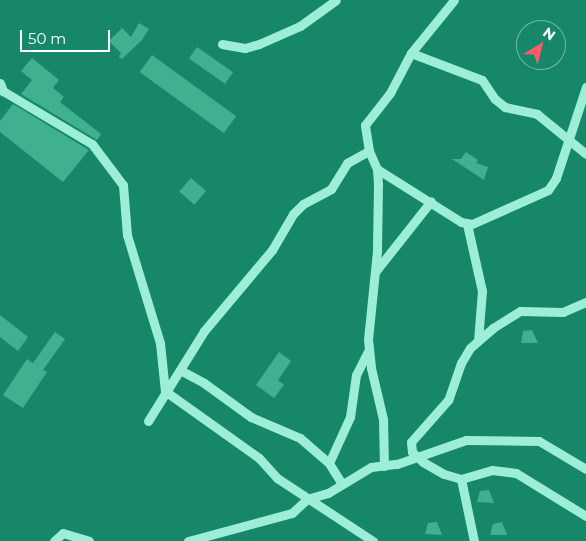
<!DOCTYPE html>
<html>
<head>
<meta charset="utf-8">
<style>
  body { margin:0 }
  #map { position:relative; width:586px; height:541px; overflow:hidden; background:#178769; font-family:Montserrat,sans-serif }
  div>[style] { position:absolute }
  .building>* { inset:0; background:#3fb191; transform-origin:0 0 }
  .minor>* { height:9px; margin:-4.5px; padding:0 4.5px; transform-origin:4.5px; border-radius:4.5px; background:#9deed7 }
  span { translate:-50% -50%; white-space:nowrap; text-align:center; line-height:1.15; -webkit-text-stroke:5px #178769; paint-order:stroke }
  .north { position:absolute; left:516px; top:20px; width:50px; height:50px; box-sizing:border-box; background:#178769; border:1px solid #74b7a5; border-radius:50%; rotate:36deg; font-size:14px; font-weight:700; line-height:20px; text-align:center; color:#fff }
  .north::after { content:''; display:block; margin:auto; width:18px; height:22px; background:#ff596e; clip-path:polygon(50% 0,100% 100%,50% 72%,0 100%) }
  .scale { position:absolute; left:20px; top:30px; width:90px; height:22px; box-sizing:border-box; border:2px solid #fff; border-top:0; padding-left:6px; font-size:15px; line-height:18px; white-space:nowrap; color:#fff; -webkit-text-stroke:4px #178769; paint-order:stroke }
</style>
</head>
<body>
<div id="map">
  <div class="building">
    <i style="clip-path:polygon(139px 23px,149px 29px,142px 40px,122px 59px,119px 57px,121px 53px,109px 41px,122px 28px,131px 37px)"></i>
    <i style="left:197px;top:47px;width:44px;height:14px;rotate:35deg"></i>
    <i style="left:152px;top:55px;width:104px;height:21px;rotate:36deg"></i>
    <i style="clip-path:polygon(32px 58px,59px 80px,53px 88px,64px 97px,60px 102px,101px 134px,97px 140px,21px 94px,32px 80px,21px 71px)"></i>
    <i style="clip-path:polygon(13px 104px,89px 150px,63px 182px,0 132px,0 121px)"></i>
    <i style="clip-path:polygon(466px 152px,478px 160px,476px 163px,488px 167px,484px 180px,452px 159px,461px 159px)"></i>
    <i style="left:191px;top:178px;width:20px;height:18px;rotate:41deg"></i>
    <i style="clip-path:polygon(0 315px,28px 337px,18px 351px,0 337px)"></i>
    <i style="clip-path:polygon(532px 330px,538px 343px,521px 343px,523px 331px)"></i>
    <i style="clip-path:polygon(55px 332px,65px 339px,43px 370px,47px 372px,23px 408px,3px 395px,27px 359px,33px 363px)"></i>
    <i style="clip-path:polygon(279px 352px,291px 361px,278px 380px,284px 385px,274px 398px,256px 385px)"></i>
    <i style="clip-path:polygon(489px 490px,494px 503px,477px 502px,480px 491px)"></i>
    <i style="clip-path:polygon(437px 522px,442px 535px,425px 534px,428px 523px)"></i>
    <i style="clip-path:polygon(502px 522px,507px 535px,490px 535px,493px 524px)"></i>
  </div>
  <div class="minor">
    <i style="left:222px;top:44px;width:23px;rotate:10deg"></i>
    <i style="left:245px;top:48px;width:15px;rotate:-16deg"></i>
    <i style="left:259px;top:44px;width:45px;rotate:-23.7deg"></i>
    <i style="left:300px;top:26px;width:44px;rotate:-35.8deg"></i>
    <i style="left:411px;top:53px;width:76px;rotate:20.8deg"></i>
    <i style="left:482px;top:80px;width:23px;rotate:56deg"></i>
    <i style="left:495px;top:99px;width:13px;rotate:39deg"></i>
    <i style="left:505px;top:107px;width:33px;rotate:12deg"></i>
    <i style="left:537px;top:114px;width:63px;rotate:39.2deg"></i>
    <i style="left:0;top:83px;width:9px;rotate:69deg"></i>
    <i style="left:3px;top:91px;width:104px;rotate:30.8deg"></i>
    <i style="left:92px;top:144px;width:51px;rotate:52.9deg"></i>
    <i style="left:123px;top:185px;width:50px;rotate:85.4deg"></i>
    <i style="left:127px;top:235px;width:113px;rotate:73deg"></i>
    <i style="left:160px;top:343px;width:48px;rotate:84.1deg"></i>
    <i style="left:165px;top:391px;width:115px;rotate:35.5deg"></i>
    <i style="left:259px;top:458px;width:27px;rotate:48deg"></i>
    <i style="left:277px;top:478px;width:115px;rotate:33.3deg"></i>
    <i style="left:369px;top:151px;width:20px;rotate:66deg"></i>
    <i style="left:377px;top:169px;width:16px;rotate:86deg"></i>
    <i style="left:378px;top:185px;width:66px;rotate:90.9deg"></i>
    <i style="left:377px;top:251px;width:88px;rotate:95.8deg"></i>
    <i style="left:368px;top:339px;width:29px;rotate:84deg"></i>
    <i style="left:371px;top:368px;width:52px;rotate:76.8deg"></i>
    <i style="left:383px;top:419px;width:47px;rotate:88.8deg"></i>
    <i style="left:377px;top:169px;width:99px;rotate:32.2deg"></i>
    <i style="left:461px;top:222px;width:11px;rotate:10deg"></i>
    <i style="left:472px;top:224px;width:83px;rotate:-24.1deg"></i>
    <i style="left:548px;top:190px;width:14px;rotate:-56deg"></i>
    <i style="left:556px;top:178px;width:96px;rotate:-71.8deg"></i>
    <i style="left:467px;top:224px;width:69px;rotate:77.4deg"></i>
    <i style="left:482px;top:291px;width:50px;rotate:94.6deg"></i>
    <i style="left:375px;top:272px;width:90px;rotate:-51.7deg"></i>
    <i style="left:586px;top:302px;width:25px;rotate:157deg"></i>
    <i style="left:563px;top:312px;width:43px;rotate:-178.7deg"></i>
    <i style="left:520px;top:311px;width:32px;rotate:148deg"></i>
    <i style="left:493px;top:328px;width:30px;rotate:139deg"></i>
    <i style="left:470px;top:348px;width:17px;rotate:121deg"></i>
    <i style="left:461px;top:363px;width:39px;rotate:109deg"></i>
    <i style="left:448px;top:400px;width:56px;rotate:131.4deg"></i>
    <i style="left:411px;top:442px;width:10px;rotate:84deg"></i>
    <i style="left:412px;top:452px;width:15px;rotate:42deg"></i>
    <i style="left:423px;top:462px;width:24px;rotate:30deg"></i>
    <i style="left:444px;top:474px;width:18px;rotate:16deg"></i>
    <i style="left:461px;top:479px;width:32px;rotate:-16deg"></i>
    <i style="left:492px;top:470px;width:24px;rotate:7deg"></i>
    <i style="left:516px;top:473px;width:82px;rotate:31.6deg"></i>
    <i style="left:180px;top:370px;width:27px;rotate:28deg"></i>
    <i style="left:204px;top:383px;width:58px;rotate:35.9deg"></i>
    <i style="left:251px;top:417px;width:53px;rotate:23.2deg"></i>
    <i style="left:300px;top:438px;width:38px;rotate:41deg"></i>
    <i style="left:148px;top:421px;width:106px;rotate:-58.1deg"></i>
    <i style="left:204px;top:331px;width:106px;rotate:-50deg"></i>
    <i style="left:272px;top:250px;width:42px;rotate:-59.7deg"></i>
    <i style="left:293px;top:214px;width:14px;rotate:-45deg"></i>
    <i style="left:303px;top:204px;width:32px;rotate:-28deg"></i>
    <i style="left:331px;top:189px;width:31px;rotate:-58deg"></i>
    <i style="left:347px;top:163px;width:25px;rotate:-29deg"></i>
    <i style="left:369px;top:151px;width:26px;rotate:-99deg"></i>
    <i style="left:365px;top:125px;width:41px;rotate:-52deg"></i>
    <i style="left:390px;top:93px;width:45px;rotate:-62.3deg"></i>
    <i style="left:411px;top:53px;width:68px;rotate:-50.9deg"></i>
    <i style="left:461px;top:479px;width:63px;rotate:78.2deg"></i>
    <i style="left:342px;top:484px;width:25px;rotate:-122deg"></i>
    <i style="left:329px;top:463px;width:51px;rotate:-65.5deg"></i>
    <i style="left:350px;top:417px;width:42px;rotate:-81.9deg"></i>
    <i style="left:356px;top:375px;width:29px;rotate:-63deg"></i>
    <i style="left:54px;top:541px;width:12px;rotate:-42deg"></i>
    <i style="left:63px;top:533px;width:27px;rotate:17deg"></i>
    <i style="left:188px;top:541px;width:108px;rotate:-15.1deg"></i>
    <i style="left:292px;top:513px;width:21px;rotate:-43deg"></i>
    <i style="left:307px;top:499px;width:22px;rotate:-16deg"></i>
    <i style="left:328px;top:493px;width:50px;rotate:-31.2deg"></i>
    <i style="left:371px;top:467px;width:26px;rotate:-7deg"></i>
    <i style="left:397px;top:464px;width:73px;rotate:-19.2deg"></i>
    <i style="left:466px;top:440px;width:73px;rotate:0.8deg"></i>
    <i style="left:539px;top:441px;width:55px;rotate:30.8deg"></i>
  </div>
  <div class="north">N</div>
  <div class="scale">50 m</div>
</div>
</body>
</html>
